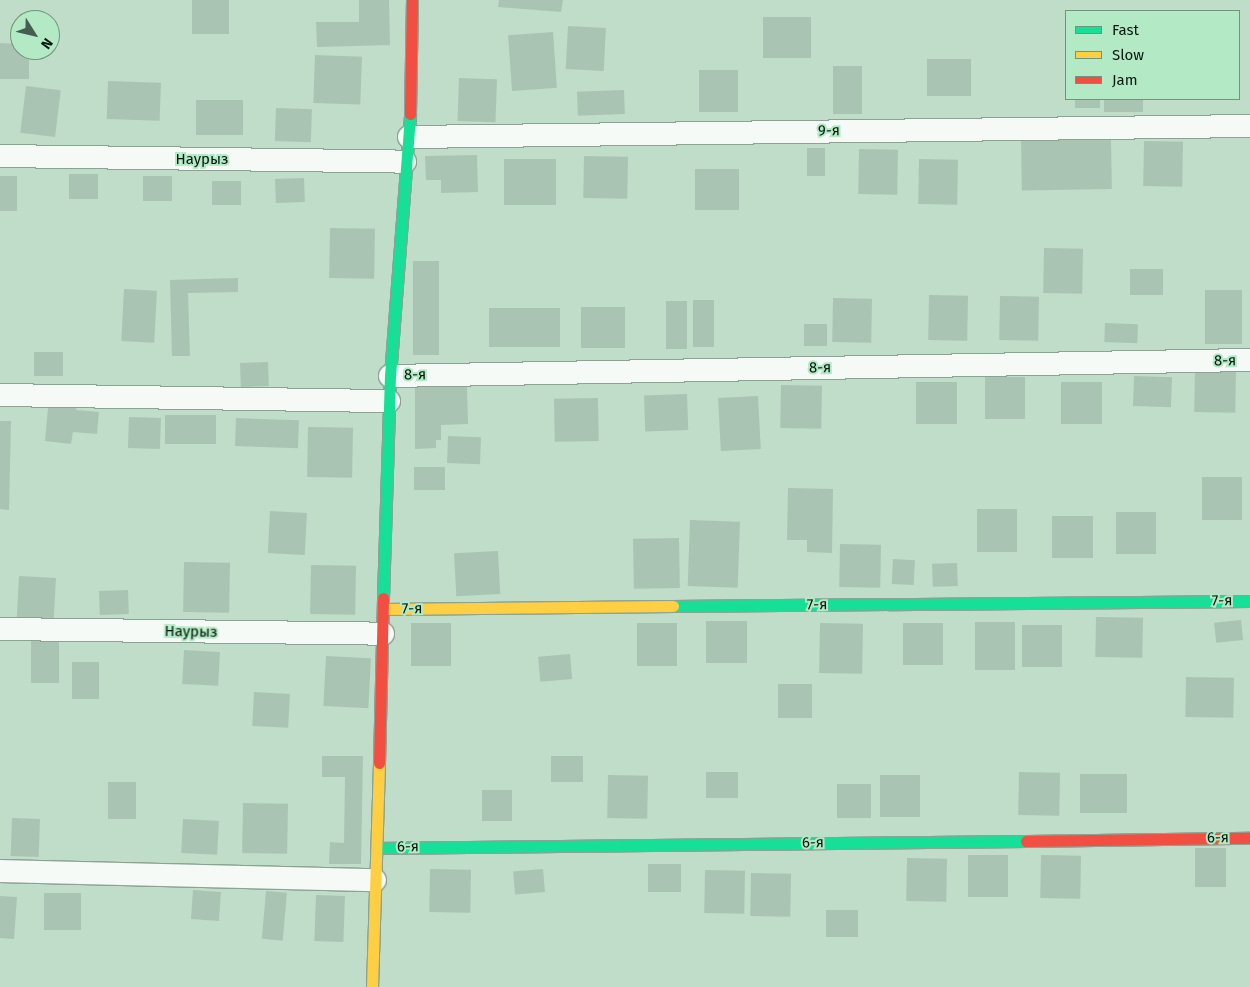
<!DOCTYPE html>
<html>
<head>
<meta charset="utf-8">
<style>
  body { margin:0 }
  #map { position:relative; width:1250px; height:987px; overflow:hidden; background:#c0ddc9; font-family:"Fira Sans",sans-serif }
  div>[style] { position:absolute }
  .building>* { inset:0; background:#a9c4b3; transform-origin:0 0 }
  .roads { filter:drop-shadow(1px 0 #8ca293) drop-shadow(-1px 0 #8ca293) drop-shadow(0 1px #8ca293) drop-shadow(0 -1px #8ca293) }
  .street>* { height:22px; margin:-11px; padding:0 11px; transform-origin:11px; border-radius:11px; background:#f6faf7 }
  .fast>* { height:11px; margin:-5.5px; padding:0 5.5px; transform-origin:5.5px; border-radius:5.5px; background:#16e098 }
  .slow>* { height:11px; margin:-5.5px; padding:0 5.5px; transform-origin:5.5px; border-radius:5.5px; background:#ffcf43 }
  .jam>* { height:11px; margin:-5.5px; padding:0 5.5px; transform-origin:5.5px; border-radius:5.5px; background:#f24e42 }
  span { translate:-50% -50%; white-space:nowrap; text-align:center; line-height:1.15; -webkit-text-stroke:4px #b4e9c5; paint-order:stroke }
  .street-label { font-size:15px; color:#05190d }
  .legend { position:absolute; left:1065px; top:10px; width:175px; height:90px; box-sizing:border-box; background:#b4e9c5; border:1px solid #6e967b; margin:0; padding:6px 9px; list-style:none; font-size:15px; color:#05190d }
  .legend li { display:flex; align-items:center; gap:10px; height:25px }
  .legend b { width:25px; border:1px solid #6e967b }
  .north { position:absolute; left:10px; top:10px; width:50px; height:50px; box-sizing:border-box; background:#b4e9c5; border:1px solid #6e967b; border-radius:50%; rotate:126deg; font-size:14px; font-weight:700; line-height:20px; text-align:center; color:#05190d }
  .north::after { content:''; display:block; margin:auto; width:18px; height:22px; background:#465e4f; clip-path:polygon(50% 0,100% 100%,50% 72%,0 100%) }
</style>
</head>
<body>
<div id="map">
  <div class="building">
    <i style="left:192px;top:0;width:37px;height:34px"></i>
    <i style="clip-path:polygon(359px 0,389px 0,390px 45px,317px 47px,316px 22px,359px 22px)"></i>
    <i style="clip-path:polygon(499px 0,563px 0,561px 12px,498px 7px)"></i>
    <i style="left:811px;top:17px;width:41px;height:48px;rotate:90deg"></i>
    <i style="left:568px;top:26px;width:38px;height:43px;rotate:3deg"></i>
    <i style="left:553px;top:32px;width:56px;height:45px;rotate:86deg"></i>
    <i style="clip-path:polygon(0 43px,20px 44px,20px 50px,29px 50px,29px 79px,0 79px)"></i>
    <i style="left:315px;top:55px;width:47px;height:48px;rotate:2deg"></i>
    <i style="left:927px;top:59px;width:44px;height:37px"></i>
    <i style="left:833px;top:66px;width:29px;height:48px"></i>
    <i style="left:699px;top:70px;width:39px;height:42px"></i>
    <i style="left:459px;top:78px;width:38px;height:43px;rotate:2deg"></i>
    <i style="left:108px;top:81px;width:53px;height:38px;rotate:2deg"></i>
    <i style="left:26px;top:86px;width:35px;height:47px;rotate:7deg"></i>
    <i style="left:624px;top:90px;width:24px;height:47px;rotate:88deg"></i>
    <i style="left:1075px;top:99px;width:25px;height:9px"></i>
    <i style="left:1104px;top:99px;width:39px;height:13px"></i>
    <i style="left:196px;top:100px;width:47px;height:35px"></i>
    <i style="left:276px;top:108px;width:36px;height:33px;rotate:2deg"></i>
    <i style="left:1111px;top:139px;width:50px;height:90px;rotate:89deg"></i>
    <i style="left:1144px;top:141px;width:39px;height:45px;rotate:1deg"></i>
    <i style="left:807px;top:148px;width:18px;height:28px"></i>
    <i style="left:859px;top:149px;width:39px;height:45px;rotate:1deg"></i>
    <i style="clip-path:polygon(477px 155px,478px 192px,441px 193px,441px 180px,426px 180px,425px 156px)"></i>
    <i style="left:584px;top:156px;width:44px;height:42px;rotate:1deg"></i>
    <i style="left:504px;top:159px;width:52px;height:46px"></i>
    <i style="left:919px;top:159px;width:39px;height:45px;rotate:1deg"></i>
    <i style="left:695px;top:169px;width:44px;height:41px"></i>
    <i style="left:69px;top:174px;width:29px;height:25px"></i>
    <i style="left:0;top:176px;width:17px;height:35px"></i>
    <i style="left:172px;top:176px;width:25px;height:29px;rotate:90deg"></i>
    <i style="left:304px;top:178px;width:24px;height:29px;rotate:88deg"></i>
    <i style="left:241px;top:181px;width:24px;height:29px;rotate:90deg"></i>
    <i style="left:330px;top:228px;width:45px;height:50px;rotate:1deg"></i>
    <i style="left:1044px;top:248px;width:39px;height:45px;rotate:1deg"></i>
    <i style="left:413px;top:261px;width:26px;height:94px"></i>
    <i style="left:1130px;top:269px;width:33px;height:26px"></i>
    <i style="clip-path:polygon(238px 278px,238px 292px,188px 293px,190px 356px,172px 356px,170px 280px)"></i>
    <i style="left:124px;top:289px;width:33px;height:52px;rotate:3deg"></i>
    <i style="left:1205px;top:290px;width:37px;height:54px"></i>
    <i style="left:929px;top:295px;width:39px;height:45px;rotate:1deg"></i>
    <i style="left:1000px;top:296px;width:39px;height:44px;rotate:1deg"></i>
    <i style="left:833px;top:298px;width:39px;height:44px;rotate:1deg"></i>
    <i style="left:693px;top:300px;width:21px;height:47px"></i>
    <i style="left:666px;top:301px;width:21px;height:48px"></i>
    <i style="left:581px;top:307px;width:44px;height:41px"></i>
    <i style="left:560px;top:308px;width:39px;height:71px;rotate:90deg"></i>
    <i style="left:1105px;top:323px;width:33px;height:19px;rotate:2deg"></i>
    <i style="left:804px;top:324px;width:23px;height:22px"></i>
    <i style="left:63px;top:352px;width:24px;height:29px;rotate:90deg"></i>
    <i style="left:268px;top:362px;width:24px;height:28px;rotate:88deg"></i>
    <i style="left:1195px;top:369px;width:41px;height:43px;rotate:1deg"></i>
    <i style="left:1134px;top:376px;width:38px;height:30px;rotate:2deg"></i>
    <i style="left:985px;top:377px;width:40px;height:42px"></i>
    <i style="left:916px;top:382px;width:41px;height:42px"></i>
    <i style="left:1061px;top:382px;width:41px;height:42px"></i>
    <i style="left:781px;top:385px;width:41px;height:43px;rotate:1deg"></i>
    <i style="clip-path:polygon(467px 386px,468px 424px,441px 425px,441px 440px,436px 440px,436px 448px,415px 449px,415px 387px)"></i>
    <i style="left:687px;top:394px;width:36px;height:43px;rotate:88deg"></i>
    <i style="left:758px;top:396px;width:53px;height:40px;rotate:87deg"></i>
    <i style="left:598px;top:398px;width:43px;height:44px;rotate:89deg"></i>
    <i style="clip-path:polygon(65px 402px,77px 403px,76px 410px,99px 412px,97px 434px,73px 432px,71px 444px,45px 441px,48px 408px)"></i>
    <i style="left:165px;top:415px;width:51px;height:29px"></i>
    <i style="left:129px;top:417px;width:32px;height:31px;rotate:2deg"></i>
    <i style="left:236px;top:418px;width:63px;height:28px;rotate:2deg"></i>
    <i style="clip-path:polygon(0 421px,11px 421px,9px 510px,0 509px)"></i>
    <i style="left:308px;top:427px;width:45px;height:50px;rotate:1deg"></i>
    <i style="left:448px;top:436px;width:33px;height:27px;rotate:2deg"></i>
    <i style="left:414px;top:467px;width:31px;height:23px"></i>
    <i style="left:1202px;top:477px;width:40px;height:43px"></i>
    <i style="clip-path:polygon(788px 488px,833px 489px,832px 553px,807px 552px,807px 540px,787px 540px)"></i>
    <i style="left:977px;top:509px;width:40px;height:43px"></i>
    <i style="left:270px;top:511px;width:37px;height:42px;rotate:3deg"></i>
    <i style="left:1116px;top:512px;width:40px;height:42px"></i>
    <i style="left:1052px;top:516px;width:41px;height:42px"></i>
    <i style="left:690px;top:520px;width:50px;height:66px;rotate:2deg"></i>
    <i style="left:679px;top:538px;width:50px;height:46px;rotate:89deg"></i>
    <i style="left:840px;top:544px;width:41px;height:43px;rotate:1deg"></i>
    <i style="left:498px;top:551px;width:43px;height:44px;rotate:87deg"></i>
    <i style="left:893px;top:559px;width:22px;height:25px;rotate:3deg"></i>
    <i style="left:184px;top:562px;width:46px;height:50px;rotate:1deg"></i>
    <i style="left:957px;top:563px;width:23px;height:25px;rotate:88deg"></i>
    <i style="left:311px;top:565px;width:45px;height:49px;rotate:1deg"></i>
    <i style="left:19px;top:576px;width:37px;height:41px;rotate:3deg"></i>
    <i style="left:128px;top:590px;width:24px;height:29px;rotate:88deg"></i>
    <i style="left:1096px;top:617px;width:47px;height:40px;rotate:1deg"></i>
    <i style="left:1241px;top:620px;width:20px;height:27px;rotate:84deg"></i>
    <i style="left:706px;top:621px;width:41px;height:42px"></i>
    <i style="left:975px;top:622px;width:40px;height:48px"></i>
    <i style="left:411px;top:623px;width:40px;height:43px"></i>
    <i style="left:637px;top:623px;width:40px;height:43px"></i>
    <i style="left:820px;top:623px;width:43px;height:50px;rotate:1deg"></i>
    <i style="left:903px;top:623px;width:40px;height:42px"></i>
    <i style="left:1022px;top:625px;width:40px;height:42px"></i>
    <i style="left:31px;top:641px;width:28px;height:42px"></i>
    <i style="left:184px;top:650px;width:36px;height:34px;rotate:3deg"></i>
    <i style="left:570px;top:654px;width:25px;height:32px;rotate:85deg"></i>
    <i style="left:326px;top:656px;width:45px;height:50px;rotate:3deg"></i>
    <i style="left:72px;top:662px;width:27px;height:37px"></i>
    <i style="left:1186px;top:677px;width:48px;height:40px;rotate:1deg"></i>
    <i style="left:778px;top:684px;width:34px;height:34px"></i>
    <i style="left:254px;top:692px;width:36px;height:34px;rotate:3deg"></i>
    <i style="clip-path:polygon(322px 756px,363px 756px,361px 864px,329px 864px,330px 842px,344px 843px,345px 777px,322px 777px)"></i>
    <i style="left:551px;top:756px;width:32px;height:26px"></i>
    <i style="left:706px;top:772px;width:32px;height:26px"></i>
    <i style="left:1019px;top:772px;width:41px;height:43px;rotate:1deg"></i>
    <i style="left:1080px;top:774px;width:47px;height:39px"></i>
    <i style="left:608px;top:775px;width:40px;height:43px;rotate:1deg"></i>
    <i style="left:880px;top:775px;width:40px;height:42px"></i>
    <i style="left:108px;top:782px;width:28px;height:37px"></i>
    <i style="left:837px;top:784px;width:34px;height:34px"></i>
    <i style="left:482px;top:790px;width:30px;height:31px"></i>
    <i style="left:243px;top:803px;width:45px;height:50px;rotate:1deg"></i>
    <i style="left:12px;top:818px;width:28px;height:38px;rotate:2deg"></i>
    <i style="left:183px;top:819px;width:36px;height:34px;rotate:3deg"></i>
    <i style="left:1195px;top:848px;width:31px;height:39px"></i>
    <i style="left:968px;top:855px;width:40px;height:42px"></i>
    <i style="left:1041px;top:855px;width:40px;height:43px;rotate:1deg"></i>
    <i style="left:907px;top:858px;width:40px;height:43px;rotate:1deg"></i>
    <i style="left:681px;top:864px;width:28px;height:33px;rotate:90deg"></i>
    <i style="left:430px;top:869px;width:41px;height:43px;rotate:1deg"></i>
    <i style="left:543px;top:869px;width:23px;height:30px;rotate:85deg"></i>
    <i style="left:705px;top:870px;width:40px;height:43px;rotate:1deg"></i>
    <i style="left:751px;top:873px;width:40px;height:43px;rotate:1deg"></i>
    <i style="left:193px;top:890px;width:28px;height:29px;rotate:4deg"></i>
    <i style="left:266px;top:891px;width:21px;height:48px;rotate:5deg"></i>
    <i style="left:44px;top:893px;width:37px;height:37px"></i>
    <i style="left:316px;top:895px;width:29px;height:46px;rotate:2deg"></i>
    <i style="clip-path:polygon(0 896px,17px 897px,14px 939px,0 938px)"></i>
    <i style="left:826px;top:910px;width:32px;height:27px"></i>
  </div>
  <div class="roads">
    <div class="street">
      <i style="left:409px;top:137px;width:841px;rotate:-0.75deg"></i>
      <i style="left:0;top:156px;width:405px;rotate:0.8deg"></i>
      <i style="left:390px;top:376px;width:860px;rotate:-1.07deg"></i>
      <i style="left:0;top:395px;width:389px;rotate:0.9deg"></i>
      <i style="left:0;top:629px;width:383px;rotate:0.7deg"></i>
      <i style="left:0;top:871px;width:375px;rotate:1.4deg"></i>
    </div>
    <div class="fast">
      <i style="left:383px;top:598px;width:222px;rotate:-88.2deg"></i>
      <i style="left:390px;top:376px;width:263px;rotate:-85.6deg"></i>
      <i style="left:673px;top:606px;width:577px;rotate:-0.5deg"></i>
      <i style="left:376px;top:848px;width:650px;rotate:-0.62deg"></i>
    </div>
    <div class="slow">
      <i style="left:383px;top:609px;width:290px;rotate:-0.6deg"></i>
      <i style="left:372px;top:987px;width:224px;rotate:-88.2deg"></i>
    </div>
    <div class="jam">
      <i style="left:410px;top:114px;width:114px;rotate:-89deg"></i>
      <i style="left:379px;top:763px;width:165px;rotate:-88.6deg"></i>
      <i style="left:1026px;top:841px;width:224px;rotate:-0.8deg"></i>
    </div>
  </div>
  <div class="street-label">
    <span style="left:829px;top:131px;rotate:-1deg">9-я</span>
    <span style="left:202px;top:160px">Наурыз</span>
    <span style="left:1225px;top:361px;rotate:-1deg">8-я</span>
    <span style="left:820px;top:368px;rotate:-1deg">8-я</span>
    <span style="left:415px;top:375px;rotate:-1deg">8-я</span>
    <span style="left:1222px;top:601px;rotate:-1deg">7-я</span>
    <span style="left:817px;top:605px;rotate:-1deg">7-я</span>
    <span style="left:412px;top:609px;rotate:-1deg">7-я</span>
    <span style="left:191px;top:632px;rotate:1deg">Наурыз</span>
    <span style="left:1218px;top:838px;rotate:-1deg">6-я</span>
    <span style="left:813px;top:843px;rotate:-1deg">6-я</span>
    <span style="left:408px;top:847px;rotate:-1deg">6-я</span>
  </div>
  <ul class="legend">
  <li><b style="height:6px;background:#16e098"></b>Fast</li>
  <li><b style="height:6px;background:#ffcf43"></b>Slow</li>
  <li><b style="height:6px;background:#f24e42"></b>Jam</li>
  </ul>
  <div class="north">N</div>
</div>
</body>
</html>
